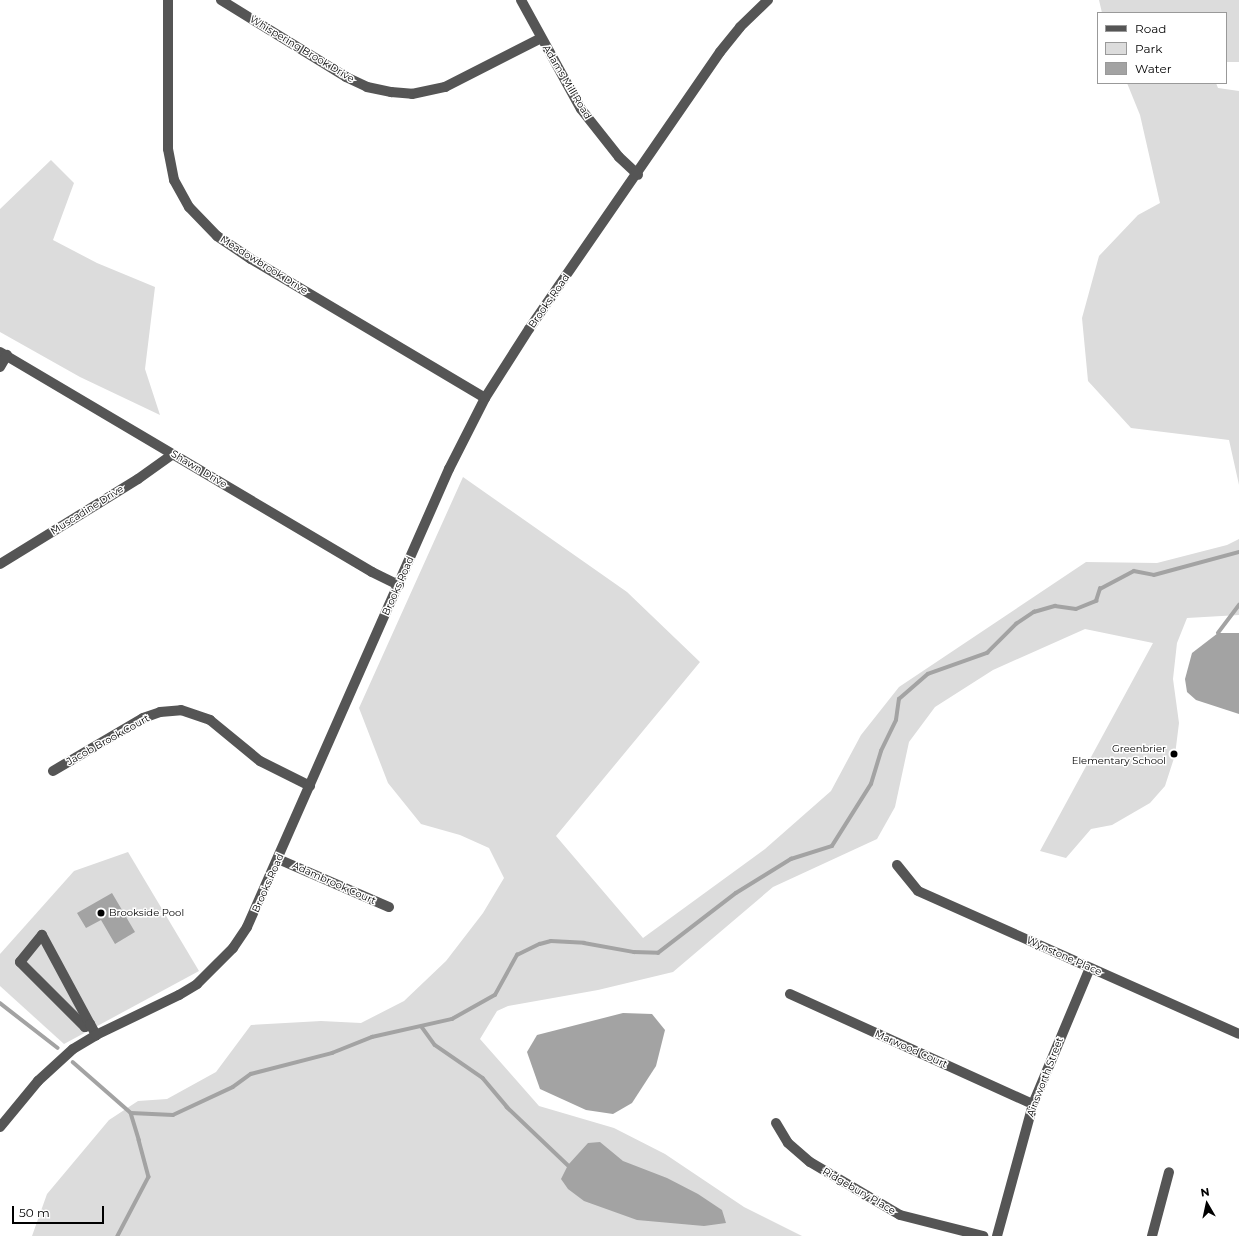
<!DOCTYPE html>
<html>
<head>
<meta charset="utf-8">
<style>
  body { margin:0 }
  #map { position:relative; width:1239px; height:1236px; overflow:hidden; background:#fff; font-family:Montserrat,sans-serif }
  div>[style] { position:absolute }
  .green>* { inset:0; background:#dcdcdc }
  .water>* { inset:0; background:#a3a3a3 }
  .stream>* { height:3.5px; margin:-1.75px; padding:0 1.75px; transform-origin:1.75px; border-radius:1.75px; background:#a3a3a3 }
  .minor>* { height:10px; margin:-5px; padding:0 5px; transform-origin:5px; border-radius:5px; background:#555 }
  .dots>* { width:11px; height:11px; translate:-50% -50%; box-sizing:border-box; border:2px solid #fff; border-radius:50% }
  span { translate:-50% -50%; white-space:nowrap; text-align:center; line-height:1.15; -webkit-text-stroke:3px #fff; paint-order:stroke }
  .street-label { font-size:10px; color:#000 }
  .poi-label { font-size:10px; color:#000 }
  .right { translate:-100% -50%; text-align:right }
  .left { translate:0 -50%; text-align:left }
  .legend { position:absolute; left:1097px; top:12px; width:130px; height:72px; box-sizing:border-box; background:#fff; border:1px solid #999; margin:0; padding:5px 7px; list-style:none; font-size:12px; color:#000 }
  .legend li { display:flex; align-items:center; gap:8px; height:20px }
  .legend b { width:20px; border:1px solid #999 }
  .north { position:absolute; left:1187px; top:1184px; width:40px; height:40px; -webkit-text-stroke:3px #fff; paint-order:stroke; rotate:351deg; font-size:11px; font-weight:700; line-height:16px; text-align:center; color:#000 }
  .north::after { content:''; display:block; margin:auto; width:14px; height:18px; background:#000; clip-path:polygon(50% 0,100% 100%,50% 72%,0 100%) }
  .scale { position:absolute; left:12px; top:1206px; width:92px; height:18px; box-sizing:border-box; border:2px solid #000; border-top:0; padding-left:5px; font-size:12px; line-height:14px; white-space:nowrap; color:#000; -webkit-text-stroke:3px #fff; paint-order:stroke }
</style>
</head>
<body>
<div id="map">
  <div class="green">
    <i style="clip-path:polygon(1099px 0,1239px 0,1239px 62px,1226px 62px,1226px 13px,1102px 13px)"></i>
    <i style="clip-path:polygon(1127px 83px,1216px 83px,1218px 88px,1239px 91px,1239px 485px,1229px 440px,1131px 428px,1088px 381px,1082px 318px,1099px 256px,1138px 215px,1160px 203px,1140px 115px)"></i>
    <i style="clip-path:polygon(51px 160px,74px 183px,53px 240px,97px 263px,155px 287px,145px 369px,160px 415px,80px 377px,0 332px,0 209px)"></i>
    <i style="clip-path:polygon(463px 477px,627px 592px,700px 662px,556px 836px,643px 938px,765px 849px,831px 791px,861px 735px,899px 687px,1086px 562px,1157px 563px,1227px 545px,1239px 539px,1239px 615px,1187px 618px,1177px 643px,1173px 679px,1179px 723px,1175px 755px,1165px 786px,1150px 803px,1112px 825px,1091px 829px,1066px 858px,1040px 851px,1153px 643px,1085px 629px,993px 670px,935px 707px,909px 742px,895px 807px,877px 839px,773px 887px,673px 972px,598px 990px,508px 1006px,497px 1011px,480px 1039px,539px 1106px,614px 1128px,665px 1154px,744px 1207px,802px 1236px,32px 1236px,47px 1194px,109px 1120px,138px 1101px,167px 1099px,216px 1072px,251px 1025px,321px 1021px,361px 1023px,404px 1001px,446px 961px,483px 913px,504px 878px,489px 848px,460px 835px,421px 824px,388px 783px,359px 708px)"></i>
    <i style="clip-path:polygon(128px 852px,199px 971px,64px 1044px,0 986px,0 954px,74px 871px)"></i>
  </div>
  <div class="water">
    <i style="clip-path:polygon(1218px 633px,1239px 633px,1239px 714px,1196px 700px,1187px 692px,1185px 679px,1192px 653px)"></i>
    <i style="clip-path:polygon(112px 893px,135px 932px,115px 944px,101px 920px,86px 928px,77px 913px)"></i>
    <i style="clip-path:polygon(623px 1013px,652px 1014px,665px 1030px,656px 1066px,632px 1103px,613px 1114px,586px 1110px,540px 1089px,527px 1052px,537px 1035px)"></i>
    <i style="clip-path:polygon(600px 1142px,623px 1161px,667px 1178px,698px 1194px,722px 1210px,726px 1223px,704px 1226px,637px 1220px,584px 1201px,568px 1189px,561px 1179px,568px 1165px,588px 1143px)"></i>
  </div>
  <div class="stream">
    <i style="left:1218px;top:633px;width:35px;rotate:-53deg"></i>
    <i style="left:0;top:1003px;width:73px;rotate:37.8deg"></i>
    <i style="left:422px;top:1027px;width:22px;rotate:54deg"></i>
    <i style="left:435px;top:1045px;width:58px;rotate:34.5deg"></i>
    <i style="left:483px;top:1078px;width:38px;rotate:50deg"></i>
    <i style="left:507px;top:1107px;width:84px;rotate:43.6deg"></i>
    <i style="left:73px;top:1062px;width:77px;rotate:41.3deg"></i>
    <i style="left:131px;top:1113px;width:28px;rotate:73deg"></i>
    <i style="left:139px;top:1140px;width:38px;rotate:75deg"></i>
    <i style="left:149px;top:1177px;width:67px;rotate:117.7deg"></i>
    <i style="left:131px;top:1113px;width:42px;rotate:2.7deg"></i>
    <i style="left:173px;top:1115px;width:66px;rotate:-25deg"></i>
    <i style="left:233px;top:1087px;width:22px;rotate:-36deg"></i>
    <i style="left:251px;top:1074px;width:84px;rotate:-14.5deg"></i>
    <i style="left:332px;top:1053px;width:43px;rotate:-21.8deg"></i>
    <i style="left:372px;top:1037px;width:82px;rotate:-12.7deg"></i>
    <i style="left:452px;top:1019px;width:49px;rotate:-29.2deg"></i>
    <i style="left:495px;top:995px;width:46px;rotate:-61.2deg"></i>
    <i style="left:517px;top:955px;width:25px;rotate:-26deg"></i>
    <i style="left:540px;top:944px;width:11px;rotate:-15deg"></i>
    <i style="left:551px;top:941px;width:33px;rotate:3deg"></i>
    <i style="left:584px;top:943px;width:51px;rotate:10.2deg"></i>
    <i style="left:634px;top:952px;width:24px;rotate:2deg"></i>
    <i style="left:658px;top:953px;width:98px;rotate:-37.6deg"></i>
    <i style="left:736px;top:893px;width:65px;rotate:-31.7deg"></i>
    <i style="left:791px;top:859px;width:43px;rotate:-17.6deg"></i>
    <i style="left:832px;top:846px;width:73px;rotate:-57.8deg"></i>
    <i style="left:871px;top:784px;width:34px;rotate:-73deg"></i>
    <i style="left:881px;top:751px;width:34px;rotate:-64deg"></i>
    <i style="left:896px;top:720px;width:21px;rotate:-82deg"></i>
    <i style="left:899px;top:699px;width:38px;rotate:-41deg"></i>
    <i style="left:928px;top:674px;width:63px;rotate:-19.6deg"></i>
    <i style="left:987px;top:653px;width:41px;rotate:-45deg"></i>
    <i style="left:1016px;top:624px;width:22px;rotate:-34deg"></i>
    <i style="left:1034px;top:612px;width:22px;rotate:-16deg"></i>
    <i style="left:1055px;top:606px;width:21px;rotate:8deg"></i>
    <i style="left:1076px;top:609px;width:22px;rotate:-22deg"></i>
    <i style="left:1096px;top:601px;width:13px;rotate:-72deg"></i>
    <i style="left:1100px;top:589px;width:38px;rotate:-28deg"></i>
    <i style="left:1134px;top:571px;width:20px;rotate:11deg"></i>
    <i style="left:1154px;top:575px;width:88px;rotate:-15.1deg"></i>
  </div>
  <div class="minor">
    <i style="left:168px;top:0;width:149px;rotate:90deg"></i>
    <i style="left:168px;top:149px;width:32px;rotate:79deg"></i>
    <i style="left:174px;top:180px;width:31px;rotate:61deg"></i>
    <i style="left:189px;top:207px;width:40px;rotate:46deg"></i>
    <i style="left:217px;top:236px;width:41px;rotate:34.1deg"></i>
    <i style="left:251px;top:259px;width:272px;rotate:30.7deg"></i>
    <i style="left:221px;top:0;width:147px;rotate:31.6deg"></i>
    <i style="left:346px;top:77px;width:23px;rotate:25deg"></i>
    <i style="left:367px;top:87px;width:25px;rotate:12deg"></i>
    <i style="left:391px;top:92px;width:21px;rotate:5deg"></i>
    <i style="left:412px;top:94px;width:34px;rotate:-12deg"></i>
    <i style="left:445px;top:87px;width:108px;rotate:-27deg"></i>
    <i style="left:521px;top:0;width:124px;rotate:61.2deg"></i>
    <i style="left:581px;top:109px;width:61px;rotate:51.6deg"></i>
    <i style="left:619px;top:157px;width:26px;rotate:43deg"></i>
    <i style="left:0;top:352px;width:432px;rotate:30.6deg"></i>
    <i style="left:372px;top:572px;width:30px;rotate:26deg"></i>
    <i style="left:0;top:367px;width:14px;rotate:-60deg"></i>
    <i style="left:0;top:564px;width:162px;rotate:-31.6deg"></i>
    <i style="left:138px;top:479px;width:43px;rotate:-35.5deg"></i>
    <i style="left:53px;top:771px;width:104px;rotate:-30.5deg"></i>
    <i style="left:143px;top:718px;width:18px;rotate:-19deg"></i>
    <i style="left:160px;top:712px;width:21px;rotate:-5deg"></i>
    <i style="left:181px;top:710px;width:31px;rotate:19deg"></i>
    <i style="left:210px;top:720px;width:65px;rotate:39.4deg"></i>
    <i style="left:260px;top:761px;width:56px;rotate:26.6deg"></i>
    <i style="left:278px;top:859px;width:121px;rotate:23.4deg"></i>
    <i style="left:897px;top:865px;width:33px;rotate:51deg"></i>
    <i style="left:918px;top:891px;width:351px;rotate:24deg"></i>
    <i style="left:790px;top:994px;width:267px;rotate:24.4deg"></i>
    <i style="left:90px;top:1024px;width:6px;rotate:149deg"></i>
    <i style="left:85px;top:1027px;width:92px;rotate:-135deg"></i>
    <i style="left:20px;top:962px;width:35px;rotate:-51deg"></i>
    <i style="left:42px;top:935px;width:101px;rotate:61.7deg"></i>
    <i style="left:90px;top:1024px;width:13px;rotate:61deg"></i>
    <i style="left:776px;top:1123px;width:23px;rotate:59deg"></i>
    <i style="left:788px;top:1143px;width:29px;rotate:41deg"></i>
    <i style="left:810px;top:1162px;width:104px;rotate:30.5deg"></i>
    <i style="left:900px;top:1215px;width:86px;rotate:14.2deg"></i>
    <i style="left:0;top:1127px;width:60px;rotate:-50.4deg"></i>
    <i style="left:38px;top:1081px;width:47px;rotate:-42.4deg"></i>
    <i style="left:73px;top:1049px;width:27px;rotate:-31deg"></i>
    <i style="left:96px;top:1035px;width:92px;rotate:-25.7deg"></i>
    <i style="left:179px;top:995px;width:21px;rotate:-31deg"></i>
    <i style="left:197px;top:984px;width:51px;rotate:-45deg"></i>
    <i style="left:233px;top:948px;width:25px;rotate:-56deg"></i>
    <i style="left:247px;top:927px;width:501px;rotate:-66.2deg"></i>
    <i style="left:449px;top:469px;width:80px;rotate:-63.1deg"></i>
    <i style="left:485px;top:398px;width:82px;rotate:-57.5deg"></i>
    <i style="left:529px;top:329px;width:336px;rotate:-55.4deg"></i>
    <i style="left:720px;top:52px;width:32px;rotate:-51deg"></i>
    <i style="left:740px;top:27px;width:39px;rotate:-44deg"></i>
    <i style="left:997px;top:1236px;width:137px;rotate:-74.7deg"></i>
    <i style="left:1033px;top:1104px;width:147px;rotate:-67.3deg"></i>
    <i style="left:1152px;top:1236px;width:66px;rotate:-75.1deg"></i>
  </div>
  <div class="dots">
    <i style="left:1174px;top:754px;background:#000"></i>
    <i style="left:101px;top:913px;background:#000"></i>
  </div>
  <div class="street-label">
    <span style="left:302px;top:49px;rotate:31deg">Whispering Brook Drive</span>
    <span style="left:567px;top:82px;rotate:59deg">Adams Mill Road</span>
    <span style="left:264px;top:265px;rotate:32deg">Meadowbrook Drive</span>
    <span style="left:549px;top:301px;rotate:-55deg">Brooks Road</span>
    <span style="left:199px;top:469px;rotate:31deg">Shawn Drive</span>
    <span style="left:87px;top:510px;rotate:-32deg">Muscadine Drive</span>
    <span style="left:398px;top:586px;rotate:-66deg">Brooks Road</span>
    <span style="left:108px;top:740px;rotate:-29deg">Jacob Brook Court</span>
    <span style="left:268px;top:883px;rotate:-66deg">Brooks Road</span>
    <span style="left:334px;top:883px;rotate:24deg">Adambrook Court</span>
    <span style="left:1064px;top:956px;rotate:24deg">Wynstone Place</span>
    <span style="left:911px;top:1049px;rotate:24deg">Marwood Court</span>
    <span style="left:1045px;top:1077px;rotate:-69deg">Ainsworth Street</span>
    <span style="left:859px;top:1191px;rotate:30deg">Ridgebury Place</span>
  </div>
  <div class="poi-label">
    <span class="right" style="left:1166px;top:754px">Greenbrier<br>Elementary School</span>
    <span class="left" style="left:109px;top:913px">Brookside Pool</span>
  </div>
  <ul class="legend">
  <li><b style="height:5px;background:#555"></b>Road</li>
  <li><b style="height:11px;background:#dcdcdc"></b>Park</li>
  <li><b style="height:11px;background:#a3a3a3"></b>Water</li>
  </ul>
  <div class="north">N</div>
  <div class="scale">50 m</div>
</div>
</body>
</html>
